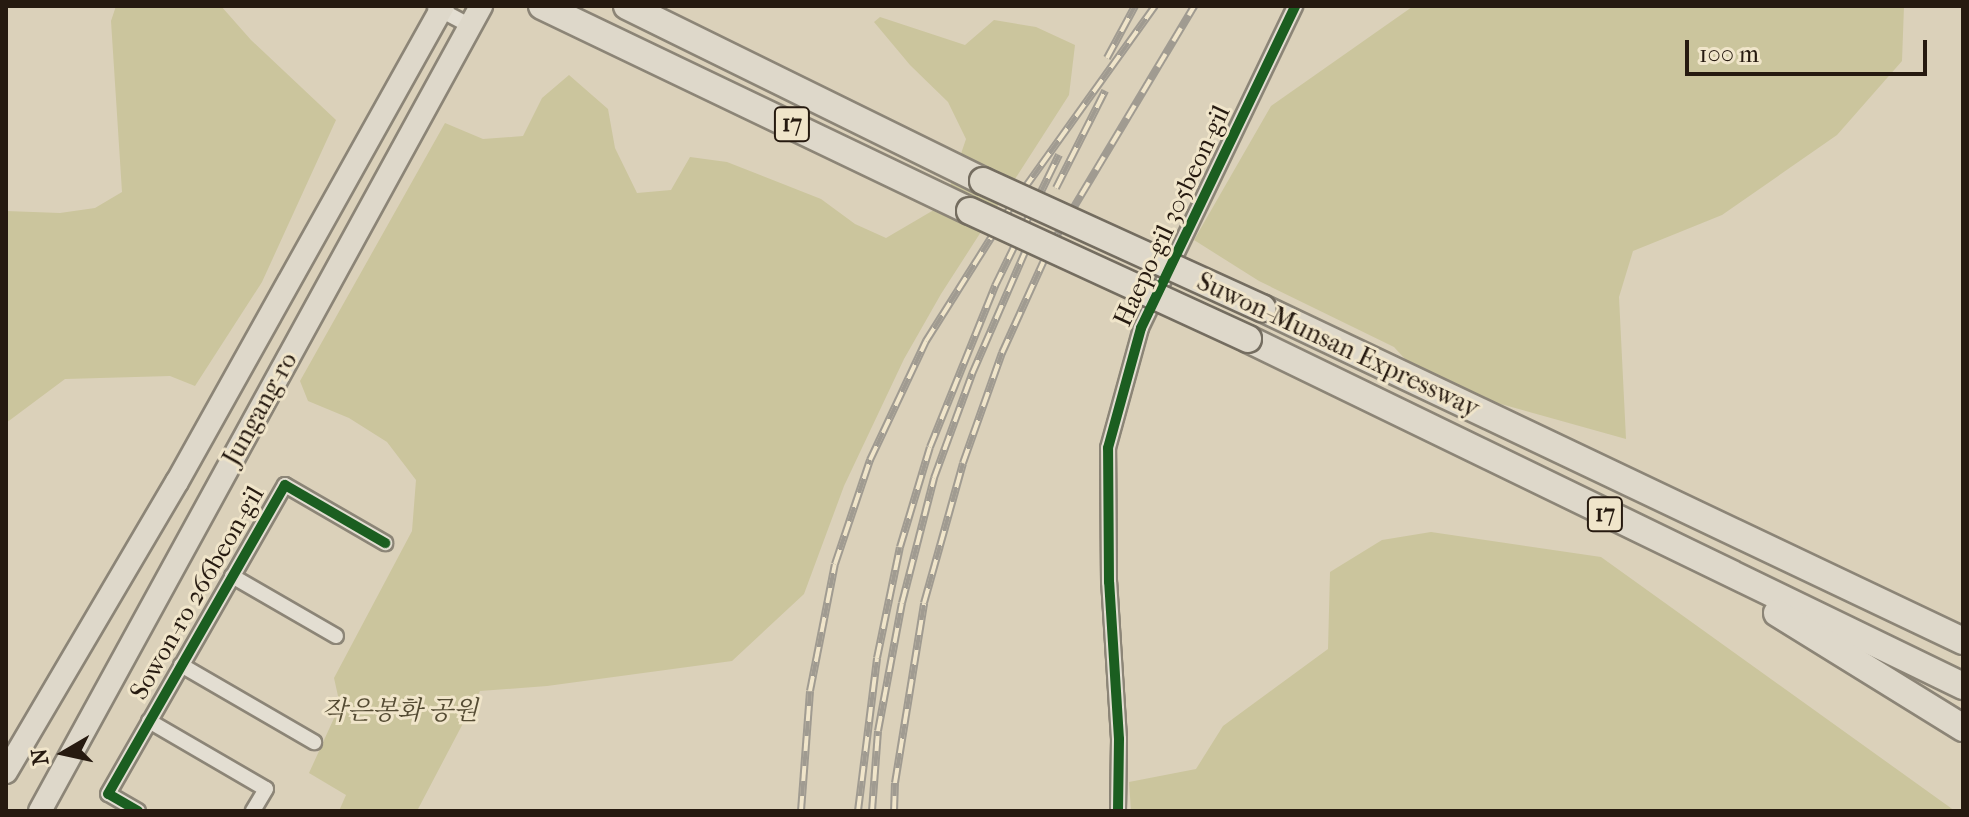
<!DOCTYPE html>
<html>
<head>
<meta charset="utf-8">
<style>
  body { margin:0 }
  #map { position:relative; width:1969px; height:817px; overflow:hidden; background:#dbd1ba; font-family:"IM FELL French Canon","Noto Serif KR",serif }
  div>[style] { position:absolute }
  .green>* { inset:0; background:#cbc59d }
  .roads { filter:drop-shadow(2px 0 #8c8577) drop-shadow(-2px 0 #8c8577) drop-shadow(0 2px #8c8577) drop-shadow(0 -2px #8c8577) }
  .minor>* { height:14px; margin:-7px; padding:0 7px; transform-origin:7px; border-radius:7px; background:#e3ded2 }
  .primary>* { height:22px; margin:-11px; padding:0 11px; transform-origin:11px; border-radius:11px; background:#ded8ca }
  .motorway>* { height:26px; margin:-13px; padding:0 13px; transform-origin:13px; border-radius:13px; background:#ded8ca }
  .rail>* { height:8px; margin-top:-4px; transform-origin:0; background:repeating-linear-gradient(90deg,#f0e5ca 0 15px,#a09b91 0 30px); box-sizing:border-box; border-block:2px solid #a09b91 }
  .bridges { filter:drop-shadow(2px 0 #746d60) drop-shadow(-2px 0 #746d60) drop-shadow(0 2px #746d60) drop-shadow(0 -2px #746d60) }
  .motorway-bridge>* { height:26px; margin:-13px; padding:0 13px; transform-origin:13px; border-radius:13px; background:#ded8ca }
  .cycleway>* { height:10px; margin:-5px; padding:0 5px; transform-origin:5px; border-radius:5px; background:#1b5e20 }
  span { translate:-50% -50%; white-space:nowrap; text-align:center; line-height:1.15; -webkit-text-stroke:6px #f0e5ca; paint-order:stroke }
  .shield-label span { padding:2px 6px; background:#f0e5ca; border:2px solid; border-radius:6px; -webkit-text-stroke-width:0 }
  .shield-label { font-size:24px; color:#261a10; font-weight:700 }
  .street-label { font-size:26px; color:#261a10 }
  .park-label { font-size:26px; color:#544b33; font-style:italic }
  .frame { position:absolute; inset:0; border:8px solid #261a10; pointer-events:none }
  .north { position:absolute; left:24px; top:713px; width:80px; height:80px; -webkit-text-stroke:6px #f0e5ca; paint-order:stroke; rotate:261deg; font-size:22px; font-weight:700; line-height:32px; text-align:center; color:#261a10 }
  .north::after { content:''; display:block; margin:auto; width:28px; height:36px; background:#261a10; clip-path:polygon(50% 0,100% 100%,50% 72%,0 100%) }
  .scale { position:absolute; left:1685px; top:40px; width:242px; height:36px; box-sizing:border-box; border:4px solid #261a10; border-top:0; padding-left:10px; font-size:24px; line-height:28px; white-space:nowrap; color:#261a10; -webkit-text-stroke:6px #f0e5ca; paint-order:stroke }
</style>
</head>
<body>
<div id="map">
  <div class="green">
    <i style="clip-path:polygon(116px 6px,221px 6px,251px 40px,336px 120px,262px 282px,195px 386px,170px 376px,65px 379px,6px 423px,6px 211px,60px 213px,95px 208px,122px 192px,111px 21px)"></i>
    <i style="clip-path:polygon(1904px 6px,1902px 61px,1837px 135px,1722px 215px,1633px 251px,1619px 297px,1626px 439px,1479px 398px,1416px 371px,1394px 347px,1259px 281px,1194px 240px,1271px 106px,1412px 7px)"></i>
    <i style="clip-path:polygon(880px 17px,965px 45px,994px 20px,1036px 27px,1075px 45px,1069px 95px,941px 294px,904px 359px,844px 486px,804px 594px,732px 661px,547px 686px,480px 691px,417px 811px,339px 811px,346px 795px,309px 773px,340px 705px,334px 678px,412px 531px,416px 480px,387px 442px,349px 418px,308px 401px,300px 381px,445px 123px,483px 139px,523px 136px,542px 98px,569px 75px,608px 109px,615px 148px,637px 193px,671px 190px,690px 157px,727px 162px,821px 199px,855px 224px,886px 238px,944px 204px,966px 139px,948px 102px,910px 65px,874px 22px)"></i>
    <i style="clip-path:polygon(1431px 532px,1601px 557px,1955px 811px,1131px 811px,1129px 782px,1196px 769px,1223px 726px,1328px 649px,1330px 572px,1382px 540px)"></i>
  </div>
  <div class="roads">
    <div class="minor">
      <i style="left:435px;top:7px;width:40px;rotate:28deg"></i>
      <i style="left:232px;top:576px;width:120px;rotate:30deg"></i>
      <i style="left:181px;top:665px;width:154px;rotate:30.1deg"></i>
      <i style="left:149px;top:721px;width:135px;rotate:30.2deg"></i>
      <i style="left:266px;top:789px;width:26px;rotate:121deg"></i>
      <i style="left:138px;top:811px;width:34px;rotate:-150deg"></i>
      <i style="left:108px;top:794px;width:356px;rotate:-60.2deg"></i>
      <i style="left:285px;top:485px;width:116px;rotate:30.1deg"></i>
      <i style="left:1118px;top:811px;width:72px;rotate:-89.2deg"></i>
      <i style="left:1119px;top:739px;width:157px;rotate:-93.6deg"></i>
      <i style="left:1109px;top:582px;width:134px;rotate:-90.4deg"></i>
      <i style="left:1108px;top:448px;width:124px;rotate:-74.6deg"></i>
      <i style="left:1141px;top:328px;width:357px;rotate:-64.4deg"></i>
    </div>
    <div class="primary">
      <i style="left:6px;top:772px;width:337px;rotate:-59.5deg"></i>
      <i style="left:177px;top:482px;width:545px;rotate:-60.8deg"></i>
      <i style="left:40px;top:811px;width:918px;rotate:-61.28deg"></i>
    </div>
    <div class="motorway">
      <i style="left:542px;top:6px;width:475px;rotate:25.6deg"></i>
      <i style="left:627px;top:6px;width:397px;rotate:26.2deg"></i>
      <i style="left:1262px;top:308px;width:776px;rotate:25.41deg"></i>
      <i style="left:1248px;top:339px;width:795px;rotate:25.89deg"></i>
      <i style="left:1777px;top:613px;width:219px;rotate:31.7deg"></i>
    </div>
  </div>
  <div class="rail">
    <i style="left:1107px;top:58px;width:59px;rotate:-61.7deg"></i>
    <i style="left:1056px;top:188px;width:109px;rotate:-63.2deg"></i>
    <i style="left:801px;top:811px;width:120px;rotate:-85.7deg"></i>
    <i style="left:810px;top:691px;width:129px;rotate:-78.9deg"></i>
    <i style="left:835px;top:564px;width:110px;rotate:-71.4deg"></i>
    <i style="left:870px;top:460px;width:132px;rotate:-64.8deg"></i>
    <i style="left:926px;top:341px;width:150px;rotate:-57.8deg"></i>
    <i style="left:1006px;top:214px;width:256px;rotate:-54.4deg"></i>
    <i style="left:858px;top:811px;width:154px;rotate:-82.9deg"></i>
    <i style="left:877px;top:658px;width:113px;rotate:-78.3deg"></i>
    <i style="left:900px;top:547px;width:104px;rotate:-73.3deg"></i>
    <i style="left:930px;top:447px;width:174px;rotate:-68deg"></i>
    <i style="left:995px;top:286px;width:146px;rotate:-64deg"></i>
    <i style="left:872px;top:811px;width:80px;rotate:-85.7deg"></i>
    <i style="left:878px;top:731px;width:130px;rotate:-79.4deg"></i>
    <i style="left:902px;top:603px;width:129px;rotate:-75.6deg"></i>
    <i style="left:934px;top:478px;width:111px;rotate:-69.9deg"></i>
    <i style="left:972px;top:374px;width:148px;rotate:-66.5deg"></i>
    <i style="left:894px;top:811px;width:28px;rotate:-88deg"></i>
    <i style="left:895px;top:783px;width:182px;rotate:-80.8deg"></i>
    <i style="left:924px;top:603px;width:145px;rotate:-74.4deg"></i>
    <i style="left:963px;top:463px;width:117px;rotate:-70.5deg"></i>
    <i style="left:1002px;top:353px;width:116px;rotate:-65.6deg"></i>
    <i style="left:1050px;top:247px;width:281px;rotate:-59.1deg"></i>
  </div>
  <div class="bridges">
    <div class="motorway-bridge">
      <i style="left:983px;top:181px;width:307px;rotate:24.5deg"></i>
      <i style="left:970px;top:211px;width:306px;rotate:24.7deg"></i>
    </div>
  </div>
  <div class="cycleway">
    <i style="left:138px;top:811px;width:34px;rotate:-150deg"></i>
    <i style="left:108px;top:794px;width:356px;rotate:-60.2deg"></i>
    <i style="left:285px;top:485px;width:116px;rotate:30.1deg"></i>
    <i style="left:1118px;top:811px;width:72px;rotate:-89.2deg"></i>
    <i style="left:1119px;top:739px;width:157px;rotate:-93.6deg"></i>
    <i style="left:1109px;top:582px;width:134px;rotate:-90.4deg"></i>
    <i style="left:1108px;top:448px;width:124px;rotate:-74.6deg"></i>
    <i style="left:1141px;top:328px;width:357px;rotate:-64.4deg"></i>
  </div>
  <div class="shield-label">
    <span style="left:792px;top:124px">17</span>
    <span style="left:1605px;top:514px">17</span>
  </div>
  <div class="street-label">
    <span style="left:1172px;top:216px;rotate:-65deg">Haepo-gil 305beon-gil</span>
    <span style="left:1338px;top:345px;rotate:25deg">Suwon-Munsan Expressway</span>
    <span style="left:260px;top:409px;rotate:-61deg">Jungang-ro</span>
    <span style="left:197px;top:593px;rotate:-60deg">Sowon-ro 266beon-gil</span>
  </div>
  <div class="park-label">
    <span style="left:400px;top:711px">작은봉화 공원</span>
  </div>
  <div class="frame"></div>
  <div class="north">N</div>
  <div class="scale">100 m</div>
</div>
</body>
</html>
